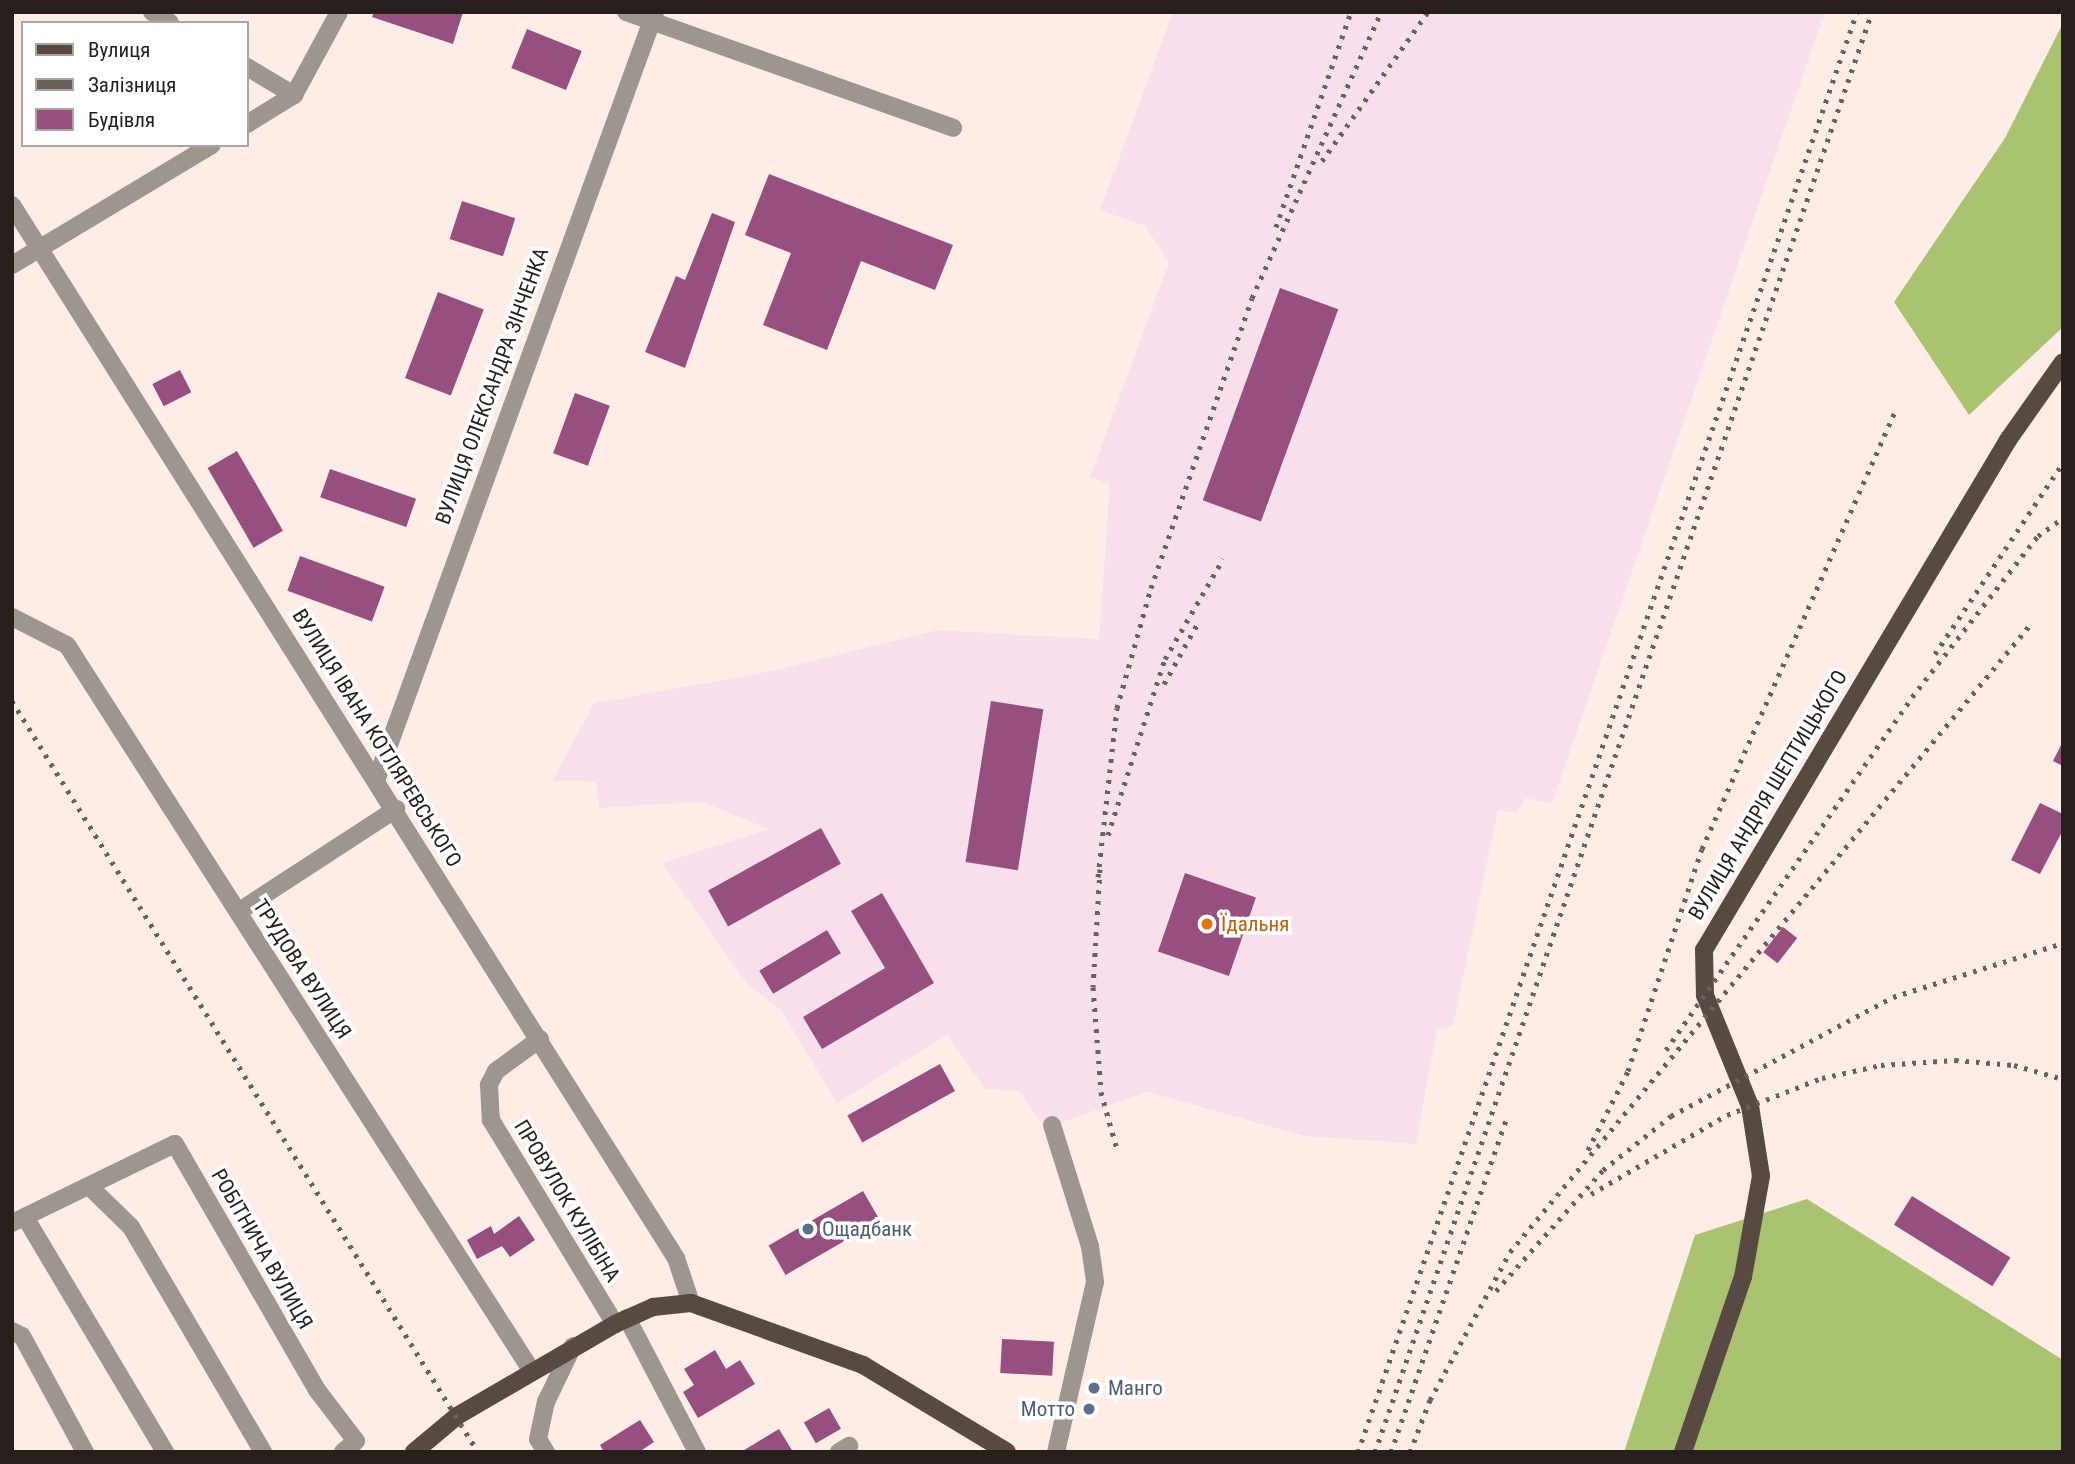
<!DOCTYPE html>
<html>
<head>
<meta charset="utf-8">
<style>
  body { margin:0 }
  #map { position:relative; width:2075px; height:1464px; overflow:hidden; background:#feede6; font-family:"Roboto Condensed",sans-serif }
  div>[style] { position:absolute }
  .industrial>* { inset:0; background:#f7e0ec }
  .forest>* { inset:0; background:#a9c371 }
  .building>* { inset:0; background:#964f7e; transform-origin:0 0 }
  .minor>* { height:18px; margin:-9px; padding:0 9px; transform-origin:9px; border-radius:9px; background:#9d9590 }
  .major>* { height:18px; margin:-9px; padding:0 9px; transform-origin:9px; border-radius:9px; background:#584a43 }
  .rail>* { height:5px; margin-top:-2.5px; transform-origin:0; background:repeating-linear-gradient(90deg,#6b605b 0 3.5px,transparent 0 10.5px) }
  .dots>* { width:19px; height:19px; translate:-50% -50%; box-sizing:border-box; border:4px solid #fff; border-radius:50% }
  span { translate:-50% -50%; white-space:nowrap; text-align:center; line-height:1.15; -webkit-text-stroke:7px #fff; paint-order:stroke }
  .street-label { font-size:21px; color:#261f1b }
  .food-label { font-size:21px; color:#c56008 }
  .left { translate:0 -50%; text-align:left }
  .service-label { font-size:21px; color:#4e5e75 }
  .right { translate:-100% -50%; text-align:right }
  .frame { position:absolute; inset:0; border:14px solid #261f1b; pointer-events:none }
  .legend { position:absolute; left:21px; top:21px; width:228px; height:126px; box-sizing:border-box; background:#fff; border:2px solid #a8a5a4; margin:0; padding:9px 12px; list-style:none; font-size:21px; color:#261f1b }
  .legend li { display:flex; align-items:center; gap:14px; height:35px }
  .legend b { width:35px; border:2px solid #a8a5a4 }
</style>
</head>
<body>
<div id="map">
  <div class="industrial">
    <i style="clip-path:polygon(1173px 12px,1825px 12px,1552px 804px,1526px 798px,1516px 813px,1498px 810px,1453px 1026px,1437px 1029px,1416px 1144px,1304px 1136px,1148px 1092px,1045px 1128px,1019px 1091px,985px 1089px,947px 1035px,837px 1103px,781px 1010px,747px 984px,662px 863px,769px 829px,702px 802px,599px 808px,596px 782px,552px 781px,594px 703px,772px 671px,937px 630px,1099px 639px,1110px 484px,1090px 477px,1169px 262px,1145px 226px,1100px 210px)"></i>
  </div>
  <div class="forest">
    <i style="clip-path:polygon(2063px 23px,2063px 327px,1969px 415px,1894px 302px,2005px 138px)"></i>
    <i style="clip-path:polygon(1807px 1199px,2063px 1360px,2063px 1452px,1624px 1452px,1695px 1235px)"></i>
  </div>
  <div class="building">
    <i style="clip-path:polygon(374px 12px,463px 12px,453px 44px,372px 17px)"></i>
    <i style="left:527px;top:29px;width:59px;height:42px;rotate:22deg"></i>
    <i style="clip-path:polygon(769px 174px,953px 245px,935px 290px,861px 261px,827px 350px,763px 325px,791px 253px,745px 235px)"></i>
    <i style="left:462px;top:201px;width:56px;height:40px;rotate:18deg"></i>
    <i style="clip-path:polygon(712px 213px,735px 222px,685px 368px,645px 352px,676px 276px,685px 280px)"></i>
    <i style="left:1280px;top:288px;width:62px;height:226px;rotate:20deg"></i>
    <i style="left:438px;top:292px;width:49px;height:92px;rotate:21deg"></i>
    <i style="left:180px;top:370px;width:25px;height:31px;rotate:63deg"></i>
    <i style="left:575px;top:393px;width:37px;height:64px;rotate:20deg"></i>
    <i style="left:237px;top:451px;width:92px;height:34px;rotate:60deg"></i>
    <i style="left:330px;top:469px;width:91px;height:30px;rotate:19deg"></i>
    <i style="left:300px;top:556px;width:90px;height:37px;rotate:20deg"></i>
    <i style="left:991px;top:701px;width:53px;height:163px;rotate:9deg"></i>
    <i style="clip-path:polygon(2063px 741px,2063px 766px,2053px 761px)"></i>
    <i style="clip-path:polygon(2040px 803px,2063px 814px,2063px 830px,2040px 874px,2011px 860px)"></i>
    <i style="left:821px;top:828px;width:41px;height:129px;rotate:61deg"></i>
    <i style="left:1185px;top:873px;width:75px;height:83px;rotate:19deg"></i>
    <i style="clip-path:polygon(882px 893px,934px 983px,822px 1049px,803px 1017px,885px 968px,851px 911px)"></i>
    <i style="left:1783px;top:927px;width:18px;height:32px;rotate:38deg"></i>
    <i style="left:827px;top:930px;width:27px;height:79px;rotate:59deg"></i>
    <i style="left:940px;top:1064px;width:31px;height:106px;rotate:61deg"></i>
    <i style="left:863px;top:1191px;width:34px;height:109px;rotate:60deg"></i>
    <i style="left:1912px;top:1196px;width:116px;height:34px;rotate:32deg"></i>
    <i style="clip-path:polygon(519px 1216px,535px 1240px,510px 1257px,502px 1246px,477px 1259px,467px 1240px,491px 1226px,494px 1234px)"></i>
    <i style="left:1002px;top:1339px;width:52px;height:34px;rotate:3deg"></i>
    <i style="clip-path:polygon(715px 1350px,726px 1369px,740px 1360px,755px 1384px,698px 1418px,683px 1392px,694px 1385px,684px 1369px)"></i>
    <i style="left:829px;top:1408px;width:24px;height:29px;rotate:60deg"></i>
    <i style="clip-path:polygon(640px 1420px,654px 1442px,639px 1452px,604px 1452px,600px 1445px)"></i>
    <i style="clip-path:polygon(779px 1429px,793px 1452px,741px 1452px)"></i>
  </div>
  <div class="minor">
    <i style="left:152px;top:12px;width:21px;rotate:31deg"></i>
    <i style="left:626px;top:12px;width:347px;rotate:19.5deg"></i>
    <i style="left:247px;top:67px;width:55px;rotate:30.8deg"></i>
    <i style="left:247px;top:124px;width:55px;rotate:-31.7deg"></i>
    <i style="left:294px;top:95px;width:94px;rotate:-61.5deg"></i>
    <i style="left:12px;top:205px;width:1245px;rotate:57.77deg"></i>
    <i style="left:676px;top:1258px;width:47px;rotate:71.6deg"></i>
    <i style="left:12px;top:265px;width:233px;rotate:-31deg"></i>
    <i style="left:12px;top:617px;width:62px;rotate:27deg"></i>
    <i style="left:67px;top:645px;width:861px;rotate:57.38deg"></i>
    <i style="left:377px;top:778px;width:815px;rotate:-70.05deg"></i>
    <i style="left:238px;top:912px;width:189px;rotate:-33.1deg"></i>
    <i style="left:540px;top:1039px;width:54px;rotate:144deg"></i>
    <i style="left:496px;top:1071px;width:16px;rotate:117deg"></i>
    <i style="left:489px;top:1085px;width:35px;rotate:87deg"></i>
    <i style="left:491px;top:1120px;width:239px;rotate:58.7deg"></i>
    <i style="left:1052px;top:1125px;width:127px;rotate:72.6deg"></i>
    <i style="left:1090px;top:1246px;width:36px;rotate:82deg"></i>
    <i style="left:1095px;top:1282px;width:174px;rotate:102.9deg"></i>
    <i style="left:89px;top:1186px;width:59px;rotate:44.3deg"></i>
    <i style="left:131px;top:1227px;width:261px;rotate:59.6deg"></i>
    <i style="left:25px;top:1217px;width:274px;rotate:59.2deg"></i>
    <i style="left:12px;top:1223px;width:181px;rotate:-25.9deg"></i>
    <i style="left:175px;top:1144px;width:284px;rotate:60deg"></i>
    <i style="left:317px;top:1390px;width:64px;rotate:52.6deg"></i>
    <i style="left:356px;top:1441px;width:17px;rotate:140deg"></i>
    <i style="left:627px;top:1318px;width:151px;rotate:62.4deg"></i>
    <i style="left:12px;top:1331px;width:11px;rotate:27deg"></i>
    <i style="left:22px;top:1336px;width:132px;rotate:61.5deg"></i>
    <i style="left:546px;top:1452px;width:15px;rotate:-122deg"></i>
    <i style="left:538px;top:1439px;width:38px;rotate:-78deg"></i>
    <i style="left:546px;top:1402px;width:62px;rotate:-64.3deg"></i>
    <i style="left:839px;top:1452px;width:12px;rotate:-31deg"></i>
  </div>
  <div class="major">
    <i style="left:414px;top:1452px;width:56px;rotate:-39.9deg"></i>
    <i style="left:457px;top:1416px;width:183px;rotate:-30.2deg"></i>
    <i style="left:615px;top:1324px;width:42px;rotate:-24.1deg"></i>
    <i style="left:653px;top:1307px;width:38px;rotate:-6deg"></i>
    <i style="left:691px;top:1303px;width:183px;rotate:19.8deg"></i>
    <i style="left:863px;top:1365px;width:168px;rotate:31.1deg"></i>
    <i style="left:1683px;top:1452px;width:185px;rotate:-71.1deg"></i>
    <i style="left:1743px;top:1277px;width:103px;rotate:-79.9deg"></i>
    <i style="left:1761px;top:1176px;width:71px;rotate:-98.9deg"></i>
    <i style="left:1750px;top:1106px;width:120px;rotate:-112.1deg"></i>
    <i style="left:1705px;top:995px;width:45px;rotate:-91.3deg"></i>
    <i style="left:1704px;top:950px;width:594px;rotate:-59.2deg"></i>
    <i style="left:2008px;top:440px;width:95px;rotate:-54.8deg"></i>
  </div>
  <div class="rail">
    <i style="left:1322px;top:161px;width:183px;rotate:-54.6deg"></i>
    <i style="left:1276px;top:227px;width:228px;rotate:-70.8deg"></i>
    <i style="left:1935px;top:654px;width:230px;rotate:-56.2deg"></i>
    <i style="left:1164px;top:684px;width:70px;rotate:-60.9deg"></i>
    <i style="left:12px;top:701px;width:884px;rotate:58.18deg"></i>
    <i style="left:1108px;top:835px;width:185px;rotate:-72.1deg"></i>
    <i style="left:1165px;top:659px;width:116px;rotate:-59.9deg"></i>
    <i style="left:1100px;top:869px;width:118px;rotate:93.4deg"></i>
    <i style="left:1093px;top:987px;width:105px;rotate:85.6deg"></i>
    <i style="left:1101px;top:1092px;width:63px;rotate:74.4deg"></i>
    <i style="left:1098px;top:877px;width:170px;rotate:-83.6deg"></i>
    <i style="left:1117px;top:708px;width:125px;rotate:-74.2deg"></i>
    <i style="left:1151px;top:588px;width:307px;rotate:-70.8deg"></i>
    <i style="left:1252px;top:298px;width:314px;rotate:-65.7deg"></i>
    <i style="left:1666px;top:1050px;width:430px;rotate:-55.1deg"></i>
    <i style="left:1912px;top:697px;width:204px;rotate:-52deg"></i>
    <i style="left:2038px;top:536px;width:31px;rotate:-36deg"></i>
    <i style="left:1588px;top:1150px;width:89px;rotate:-63.1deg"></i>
    <i style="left:1628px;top:1071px;width:234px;rotate:-71.6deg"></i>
    <i style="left:1702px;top:849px;width:479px;rotate:-66.2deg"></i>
    <i style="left:1591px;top:1194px;width:157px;rotate:-30.2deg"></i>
    <i style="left:1727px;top:1115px;width:102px;rotate:-21.3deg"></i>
    <i style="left:1822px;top:1078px;width:60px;rotate:-12.4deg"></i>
    <i style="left:1881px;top:1065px;width:74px;rotate:-3.9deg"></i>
    <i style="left:1955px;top:1060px;width:59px;rotate:4.8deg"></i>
    <i style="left:2014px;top:1065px;width:51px;rotate:15.9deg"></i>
    <i style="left:1496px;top:1291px;width:162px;rotate:-48.5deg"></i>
    <i style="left:1603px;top:1170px;width:87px;rotate:-38.5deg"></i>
    <i style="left:1671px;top:1116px;width:252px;rotate:-28.2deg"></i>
    <i style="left:1893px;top:997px;width:178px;rotate:-17.6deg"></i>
    <i style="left:1358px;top:1452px;width:1524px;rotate:-70.89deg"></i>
    <i style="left:1375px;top:1452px;width:1523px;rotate:-70.96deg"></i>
    <i style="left:1391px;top:1452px;width:352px;rotate:-70.9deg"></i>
    <i style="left:1410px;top:1452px;width:56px;rotate:-69deg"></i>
    <i style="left:1430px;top:1400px;width:168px;rotate:-61.6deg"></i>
    <i style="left:1510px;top:1252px;width:815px;rotate:-50.33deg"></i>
  </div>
  <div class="dots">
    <i style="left:1207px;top:924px;background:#e8710a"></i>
    <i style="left:808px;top:1229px;background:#5c6f8a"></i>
    <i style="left:1094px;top:1388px;background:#5c6f8a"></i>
    <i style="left:1089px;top:1409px;background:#5c6f8a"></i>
  </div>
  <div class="street-label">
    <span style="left:492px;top:386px;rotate:-70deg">ВУЛИЦЯ ОЛЕКСАНДРА ЗІНЧЕНКА</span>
    <span style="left:377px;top:738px;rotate:58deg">ВУЛИЦЯ ІВАНА КОТЛЯРЕВСЬКОГО</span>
    <span style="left:1768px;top:795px;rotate:-59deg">ВУЛИЦЯ АНДРІЯ ШЕПТИЦЬКОГО</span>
    <span style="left:302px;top:969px;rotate:57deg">ТРУДОВА ВУЛИЦЯ</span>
    <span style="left:567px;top:1201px;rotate:59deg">ПРОВУЛОК КУЛІБІНА</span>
    <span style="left:262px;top:1249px;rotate:60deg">РОБІТНИЧА ВУЛИЦЯ</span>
  </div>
  <div class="food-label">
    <span class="left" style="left:1221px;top:924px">Їдальня</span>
  </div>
  <div class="service-label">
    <span class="left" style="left:822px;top:1229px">Ощадбанк</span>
    <span class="left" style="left:1108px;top:1388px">Манго</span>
    <span class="right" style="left:1075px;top:1409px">Мотто</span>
  </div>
  <div class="frame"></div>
  <ul class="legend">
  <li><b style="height:9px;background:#584a43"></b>Вулиця</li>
  <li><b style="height:9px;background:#6b605b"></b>Залізниця</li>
  <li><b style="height:19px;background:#964f7e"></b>Будівля</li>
  </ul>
</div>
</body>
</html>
